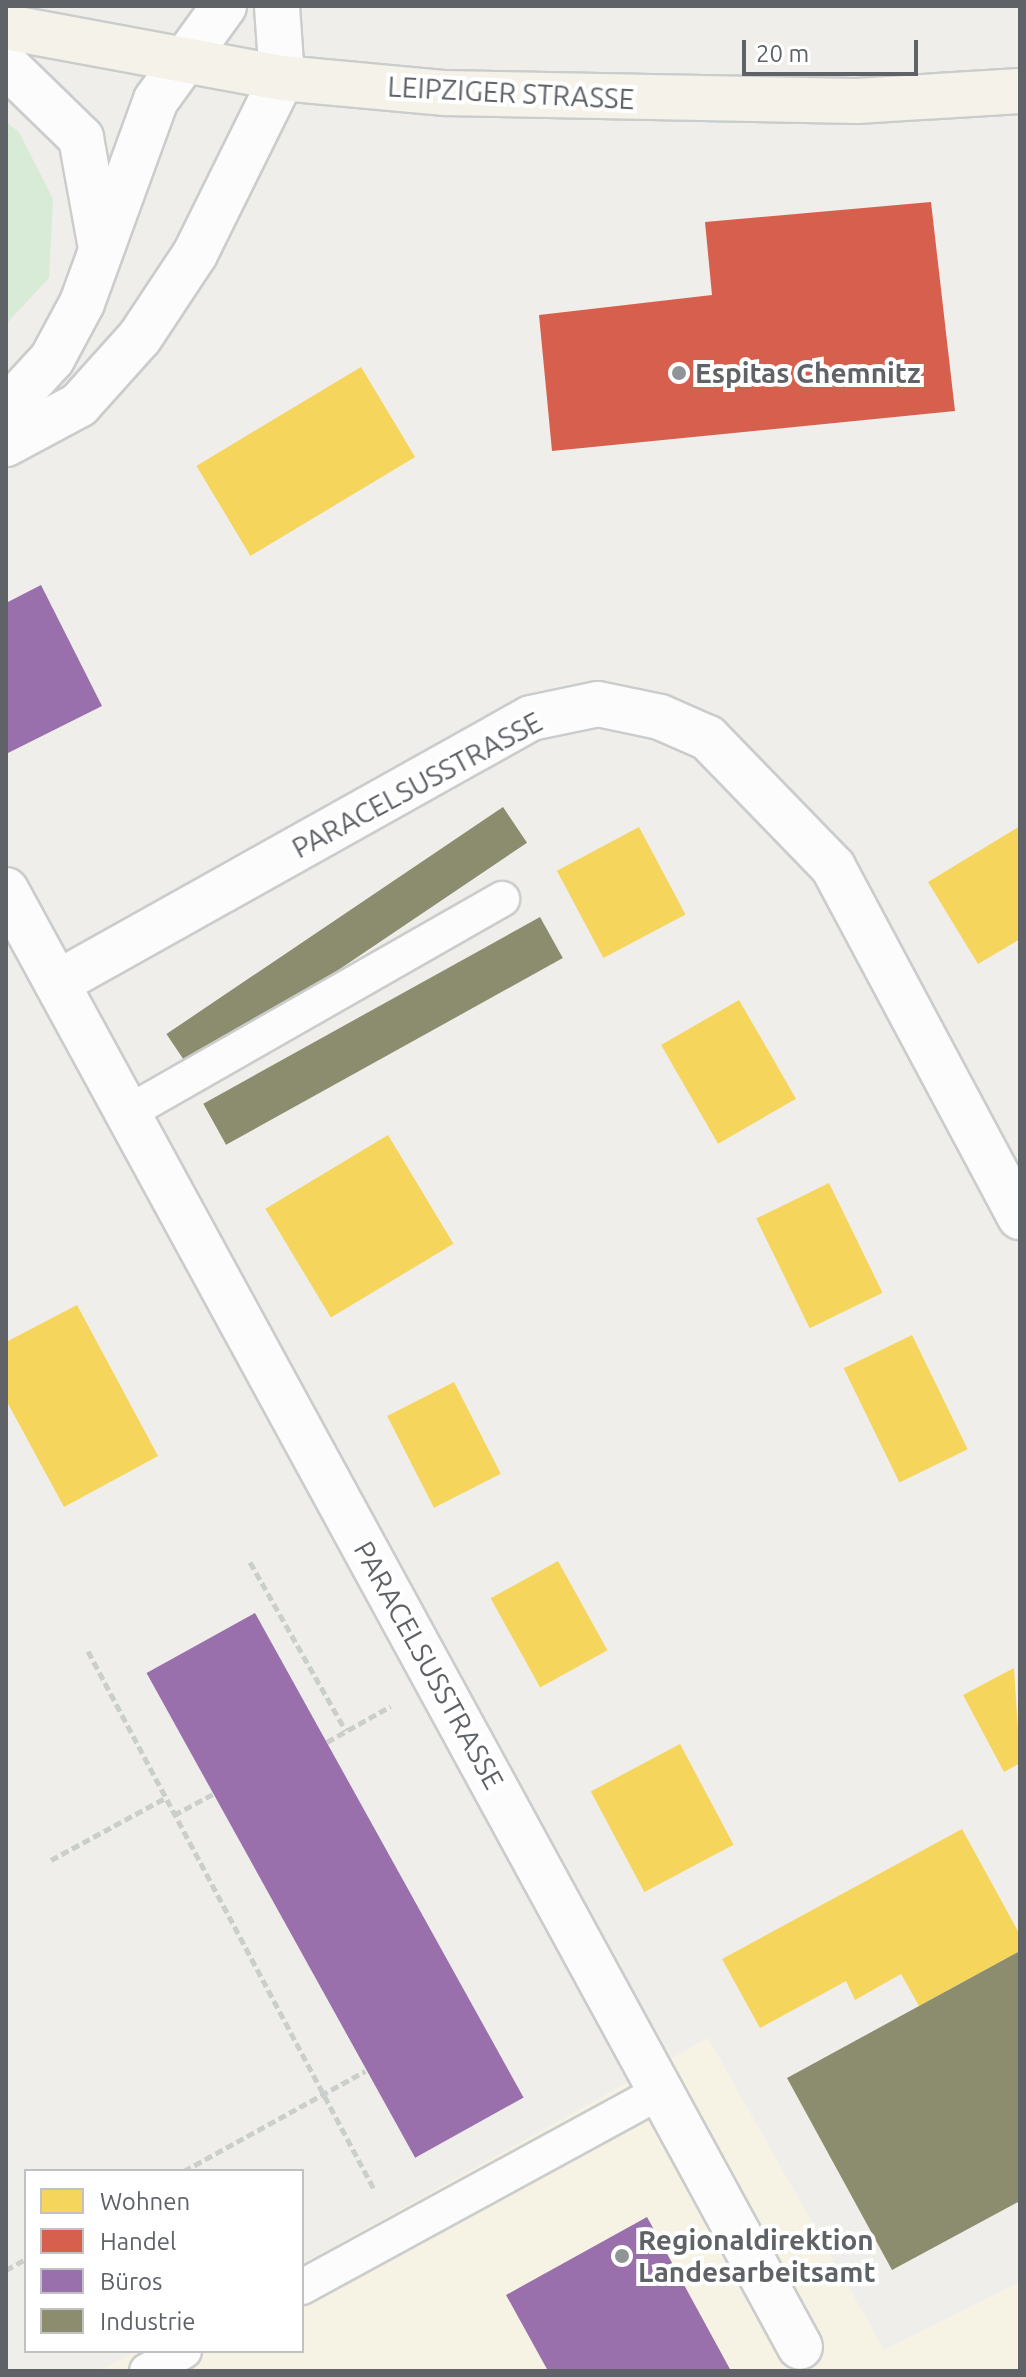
<!DOCTYPE html>
<html>
<head>
<meta charset="utf-8">
<style>
  body { margin:0 }
  #map { position:relative; width:1026px; height:2377px; overflow:hidden; background:#efeeea; font-family:Ubuntu,sans-serif }
  div>[style] { position:absolute }
  .commercial>* { inset:0; background:#f7f3e4 }
  .green>* { inset:0; background:#d8ebd6 }
  .homes>* { inset:0; background:#f6d55c; transform-origin:0 0 }
  .shops>* { inset:0; background:#d6604d }
  .offices>* { inset:0; background:#9970ab; transform-origin:0 0 }
  .industry>* { inset:0; background:#8c8c6e; transform-origin:0 0 }
  .path>* { height:5px; margin-top:-2.5px; transform-origin:0; background:repeating-linear-gradient(90deg,#cacfcc 0 8px,transparent 0 12px) }
  .roads { filter:drop-shadow(2px 0 #cbcccc) drop-shadow(-2px 0 #cbcccc) drop-shadow(0 2px #cbcccc) drop-shadow(0 -2px #cbcccc) }
  .lane>* { height:34px; margin:-17px; padding:0 17px; transform-origin:17px; border-radius:17px; background:#fdfcfc }
  .street>* { height:44px; margin:-22px; padding:0 22px; transform-origin:22px; border-radius:22px; background:#fdfcfc }
  .secondary>* { height:44px; margin:-22px; padding:0 22px; transform-origin:22px; border-radius:22px; background:#fdfcfc }
  .primary>* { height:44px; margin:-22px; padding:0 22px; transform-origin:22px; border-radius:22px; background:#f4f2e9 }
  .dots>* { width:22px; height:22px; translate:-50% -50%; box-sizing:border-box; border:4px solid #fff; border-radius:50% }
  span { translate:-50% -50%; white-space:nowrap; text-align:center; line-height:1.15; -webkit-text-stroke:8px #fff; paint-order:stroke }
  .street-label { font-size:28px; color:#5f6368 }
  .poi-label { font-size:28px; color:#5f6368; font-weight:700 }
  .left { translate:0 -50%; text-align:left }
  .frame { position:absolute; inset:0; border:8px solid #5f6368; pointer-events:none }
  .legend { position:absolute; left:24px; top:2169px; width:280px; height:184px; box-sizing:border-box; background:#fff; border:2px solid #bfc1c3; margin:0; padding:10px 14px; list-style:none; font-size:24px; color:#5f6368 }
  .legend li { display:flex; align-items:center; gap:16px; height:40px }
  .legend b { width:40px; border:2px solid #bfc1c3 }
  .scale { position:absolute; left:742px; top:40px; width:176px; height:36px; box-sizing:border-box; border:4px solid #5f6368; border-top:0; padding-left:10px; font-size:24px; line-height:28px; white-space:nowrap; color:#5f6368; -webkit-text-stroke:6px #fff; paint-order:stroke }
</style>
</head>
<body>
<div id="map">
  <div class="commercial">
    <i style="clip-path:polygon(708px 2038px,884px 2350px,1020px 2282px,1020px 2371px,99px 2371px,136px 2351px,302px 2351px,302px 2264px)"></i>
  </div>
  <div class="green">
    <i style="clip-path:polygon(6px 122px,19px 132px,53px 199px,49px 278px,6px 324px)"></i>
  </div>
  <div class="homes">
    <i style="left:361px;top:367px;width:105px;height:192px;rotate:59deg"></i>
    <i style="clip-path:polygon(1020px 826px,1020px 939px,978px 964px,928px 882px)"></i>
    <i style="left:639px;top:827px;width:99px;height:93px;rotate:62deg"></i>
    <i style="left:739px;top:1000px;width:114px;height:90px;rotate:60deg"></i>
    <i style="left:388px;top:1135px;width:127px;height:143px;rotate:59deg"></i>
    <i style="left:829px;top:1183px;width:122px;height:81px;rotate:64deg"></i>
    <i style="clip-path:polygon(77px 1305px,158px 1456px,64px 1507px,6px 1400px,6px 1342px)"></i>
    <i style="left:912px;top:1335px;width:127px;height:76px;rotate:64deg"></i>
    <i style="left:454px;top:1382px;width:103px;height:75px;rotate:63deg"></i>
    <i style="left:558px;top:1561px;width:102px;height:77px;rotate:61deg"></i>
    <i style="clip-path:polygon(1014px 1668px,1020px 1763px,1004px 1772px,963px 1695px)"></i>
    <i style="left:680px;top:1744px;width:114px;height:101px;rotate:62deg"></i>
    <i style="clip-path:polygon(962px 1829px,1020px 1935px,1020px 1951px,919px 2006px,901px 1974px,855px 2000px,846px 1981px,760px 2028px,722px 1959px)"></i>
  </div>
  <div class="shops">
    <i style="clip-path:polygon(931px 202px,955px 411px,552px 451px,539px 315px,712px 295px,705px 222px)"></i>
  </div>
  <div class="offices">
    <i style="clip-path:polygon(41px 585px,102px 706px,8px 753px,6px 603px)"></i>
    <i style="left:255px;top:1613px;width:554px;height:124px;rotate:61deg"></i>
    <i style="clip-path:polygon(647px 2217px,731px 2371px,548px 2371px,506px 2295px)"></i>
  </div>
  <div class="industry">
    <i style="left:503px;top:807px;width:43px;height:406px;rotate:56deg"></i>
    <i style="left:540px;top:917px;width:47px;height:385px;rotate:61deg"></i>
    <i style="clip-path:polygon(1020px 1951px,1020px 2201px,892px 2270px,787px 2078px)"></i>
  </div>
  <div class="path">
    <i style="left:250px;top:1562px;width:194px;rotate:60.4deg"></i>
    <i style="left:88px;top:1651px;width:612px;rotate:62.01deg"></i>
    <i style="left:327px;top:1742px;width:73px;rotate:-29.4deg"></i>
    <i style="left:174px;top:1815px;width:44px;rotate:-28.3deg"></i>
    <i style="left:51px;top:1860px;width:130px;rotate:-28.5deg"></i>
    <i style="left:184px;top:2171px;width:207px;rotate:-28.9deg"></i>
    <i style="left:6px;top:2270px;width:23px;rotate:-29deg"></i>
  </div>
  <div class="roads">
    <div class="lane">
      <i style="left:127px;top:1113px;width:432px;rotate:-29.7deg"></i>
      <i style="left:302px;top:2287px;width:409px;rotate:-28.6deg"></i>
      <i style="left:147px;top:2371px;width:42px;rotate:-28.4deg"></i>
    </div>
    <div class="street">
      <i style="left:6px;top:890px;width:1659px;rotate:61.41deg"></i>
      <i style="left:57px;top:983px;width:543px;rotate:-29.21deg"></i>
      <i style="left:531px;top:718px;width:68px;rotate:-11.8deg"></i>
      <i style="left:598px;top:704px;width:63px;rotate:11.8deg"></i>
      <i style="left:660px;top:717px;width:52px;rotate:23.6deg"></i>
      <i style="left:708px;top:738px;width:180px;rotate:45.9deg"></i>
      <i style="left:833px;top:867px;width:397px;rotate:61.9deg"></i>
    </div>
    <div class="secondary">
      <i style="left:6px;top:65px;width:105px;rotate:44.2deg"></i>
      <i style="left:81px;top:138px;width:112px;rotate:79.7deg"></i>
      <i style="left:6px;top:409px;width:68px;rotate:-47.4deg"></i>
      <i style="left:52px;top:359px;width:64px;rotate:-61.8deg"></i>
      <i style="left:82px;top:303px;width:216px;rotate:-70deg"></i>
      <i style="left:156px;top:100px;width:116px;rotate:-54.1deg"></i>
      <i style="left:6px;top:444px;width:83px;rotate:-28.1deg"></i>
      <i style="left:79px;top:405px;width:91px;rotate:-48.1deg"></i>
      <i style="left:140px;top:337px;width:100px;rotate:-56.5deg"></i>
      <i style="left:195px;top:254px;width:196px;rotate:-63.7deg"></i>
      <i style="left:282px;top:78px;width:72px;rotate:-94deg"></i>
    </div>
    <div class="primary">
      <i style="left:6px;top:27px;width:281px;rotate:10.5deg"></i>
      <i style="left:282px;top:78px;width:164px;rotate:5.3deg"></i>
      <i style="left:445px;top:93px;width:412px;rotate:1.1deg"></i>
      <i style="left:857px;top:101px;width:163px;rotate:-3.5deg"></i>
    </div>
  </div>
  <div class="dots">
    <i style="left:679px;top:373px;background:#919496"></i>
    <i style="left:622px;top:2256px;background:#919496"></i>
  </div>
  <div class="street-label">
    <span style="left:511px;top:93px;rotate:3deg">LEIPZIGER STRASSE</span>
    <span style="left:417px;top:785px;rotate:-28deg">PARACELSUSSTRASSE</span>
    <span style="left:429px;top:1665px;rotate:61deg">PARACELSUSSTRASSE</span>
  </div>
  <div class="poi-label">
    <span class="left" style="left:695px;top:373px">Espitas Chemnitz</span>
    <span class="left" style="left:638px;top:2256px">Regionaldirektion<br>Landesarbeitsamt</span>
  </div>
  <div class="frame"></div>
  <ul class="legend">
  <li><b style="height:22px;background:#f6d55c"></b>Wohnen</li>
  <li><b style="height:22px;background:#d6604d"></b>Handel</li>
  <li><b style="height:22px;background:#9970ab"></b>Büros</li>
  <li><b style="height:22px;background:#8c8c6e"></b>Industrie</li>
  </ul>
  <div class="scale">20 m</div>
</div>
</body>
</html>
